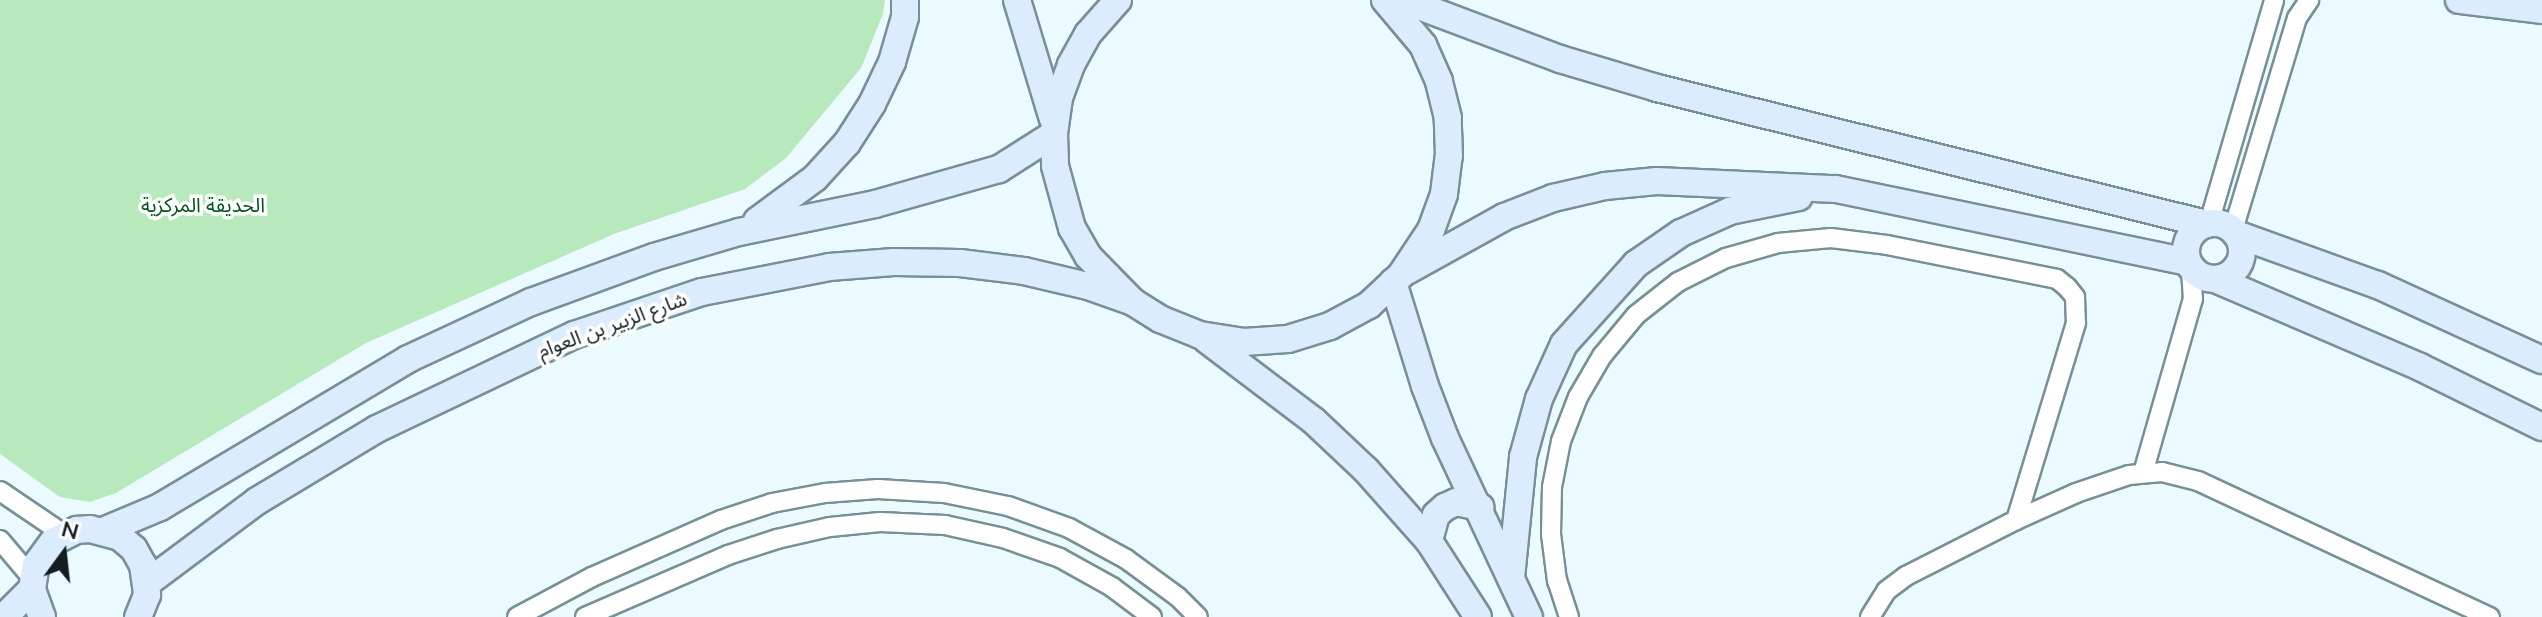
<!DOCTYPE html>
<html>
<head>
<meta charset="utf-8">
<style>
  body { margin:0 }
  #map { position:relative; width:2542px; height:617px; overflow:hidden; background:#eafaff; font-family:Mulish,"Noto Sans Arabic",sans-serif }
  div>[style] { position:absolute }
  .green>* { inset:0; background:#b8e9bc }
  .roads { filter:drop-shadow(2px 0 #779097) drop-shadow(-2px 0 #779097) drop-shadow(0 2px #779097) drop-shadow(0 -2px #779097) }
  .street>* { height:18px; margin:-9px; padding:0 9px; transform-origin:9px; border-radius:9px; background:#fff }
  .secondary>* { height:26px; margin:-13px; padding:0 13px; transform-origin:13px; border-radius:13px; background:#dbecfe }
  .secondary>.ring { margin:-13px; padding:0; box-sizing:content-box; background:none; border:26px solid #dbecfe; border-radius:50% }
  span { translate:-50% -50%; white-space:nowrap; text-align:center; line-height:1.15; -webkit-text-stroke:7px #fff; paint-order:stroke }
  .park-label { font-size:20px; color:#04541c }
  .street-label { font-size:20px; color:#131d1f }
  .north { position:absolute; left:24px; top:513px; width:80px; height:80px; -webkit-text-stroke:6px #fff; paint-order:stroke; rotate:15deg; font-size:22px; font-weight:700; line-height:32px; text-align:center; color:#131d1f }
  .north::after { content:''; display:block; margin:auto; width:28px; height:36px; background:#131d1f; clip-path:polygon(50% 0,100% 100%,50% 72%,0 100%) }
</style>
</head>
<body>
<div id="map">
  <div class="green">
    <i style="clip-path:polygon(0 0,885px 0,883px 14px,861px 68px,786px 158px,745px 189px,614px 234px,366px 343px,116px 493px,90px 502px,60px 497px,0 454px)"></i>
  </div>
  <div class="roads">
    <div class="street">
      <i style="left:2209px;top:223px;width:232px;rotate:-73.7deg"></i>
      <i style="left:2233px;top:230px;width:221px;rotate:-73.2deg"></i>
      <i style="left:2297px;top:18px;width:22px;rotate:-56deg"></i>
      <i style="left:2143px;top:473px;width:181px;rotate:-74deg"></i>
      <i style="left:2193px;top:299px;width:32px;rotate:-94deg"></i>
      <i style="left:0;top:491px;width:78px;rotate:34.1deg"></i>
      <i style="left:0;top:540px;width:51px;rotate:49.8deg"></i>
      <i style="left:517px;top:617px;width:85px;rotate:-28.1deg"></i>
      <i style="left:592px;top:577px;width:141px;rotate:-23.8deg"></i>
      <i style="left:721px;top:520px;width:54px;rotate:-18.4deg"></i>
      <i style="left:772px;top:503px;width:54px;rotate:-10.7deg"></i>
      <i style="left:825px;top:493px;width:53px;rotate:-4.3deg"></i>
      <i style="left:878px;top:489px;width:66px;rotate:3.5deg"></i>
      <i style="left:944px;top:493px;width:65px;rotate:11.5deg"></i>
      <i style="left:1008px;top:506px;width:65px;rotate:19.8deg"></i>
      <i style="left:1069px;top:528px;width:65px;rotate:28.5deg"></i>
      <i style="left:1126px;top:559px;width:64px;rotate:36.2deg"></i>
      <i style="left:1178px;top:597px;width:28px;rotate:45deg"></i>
      <i style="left:585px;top:617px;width:156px;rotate:-23.4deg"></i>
      <i style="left:728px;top:555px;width:52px;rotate:-18.1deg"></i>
      <i style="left:777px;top:539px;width:54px;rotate:-12.8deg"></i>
      <i style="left:830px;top:527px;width:50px;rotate:-5.7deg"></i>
      <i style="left:880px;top:522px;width:65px;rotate:2.6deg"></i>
      <i style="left:945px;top:525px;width:59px;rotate:12.6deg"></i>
      <i style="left:1003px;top:538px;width:60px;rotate:19.3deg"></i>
      <i style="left:1060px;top:558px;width:60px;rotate:29.1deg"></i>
      <i style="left:1112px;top:587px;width:50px;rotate:36.9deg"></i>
      <i style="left:1569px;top:617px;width:38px;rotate:-108deg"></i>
      <i style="left:1557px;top:581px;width:47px;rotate:-97.3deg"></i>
      <i style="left:1551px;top:534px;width:47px;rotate:-88.8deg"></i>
      <i style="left:1552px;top:487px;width:47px;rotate:-78.9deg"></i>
      <i style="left:1561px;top:441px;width:47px;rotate:-68.9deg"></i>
      <i style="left:1578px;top:397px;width:48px;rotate:-59.7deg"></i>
      <i style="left:1602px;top:356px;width:53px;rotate:-50.3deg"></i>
      <i style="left:1636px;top:315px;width:53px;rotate:-38.2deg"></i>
      <i style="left:1678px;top:282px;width:54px;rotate:-26.6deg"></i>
      <i style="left:1726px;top:258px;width:54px;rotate:-16.1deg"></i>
      <i style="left:1778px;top:243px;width:53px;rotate:-5.4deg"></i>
      <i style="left:1831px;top:238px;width:56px;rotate:7.1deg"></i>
      <i style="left:1887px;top:245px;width:173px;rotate:11.3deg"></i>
      <i style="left:2057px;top:279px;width:13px;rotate:39deg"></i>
      <i style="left:2067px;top:287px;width:13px;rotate:51deg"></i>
      <i style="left:2075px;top:297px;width:26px;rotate:88deg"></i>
      <i style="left:2076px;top:323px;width:206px;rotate:106.9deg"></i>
      <i style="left:1870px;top:617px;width:31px;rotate:-58deg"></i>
      <i style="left:1886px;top:591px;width:25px;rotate:-37deg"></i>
      <i style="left:1906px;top:576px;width:123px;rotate:-27deg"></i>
      <i style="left:2016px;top:520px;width:66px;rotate:-24.2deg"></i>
      <i style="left:2076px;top:493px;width:56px;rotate:-18.8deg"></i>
      <i style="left:2129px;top:475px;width:33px;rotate:-5deg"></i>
      <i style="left:2162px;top:472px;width:37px;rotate:14deg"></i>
      <i style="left:2198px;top:481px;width:322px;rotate:25deg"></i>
    </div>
    <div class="secondary">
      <i style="left:1017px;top:0;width:124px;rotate:73.2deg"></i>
      <i style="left:1118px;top:0;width:45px;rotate:131.4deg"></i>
      <i style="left:1088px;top:34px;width:35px;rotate:119deg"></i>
      <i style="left:1071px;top:65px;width:35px;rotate:110deg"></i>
      <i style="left:1059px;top:98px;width:36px;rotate:98deg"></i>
      <i style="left:1054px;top:134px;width:32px;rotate:88deg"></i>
      <i style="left:1055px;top:166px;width:64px;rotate:74.7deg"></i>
      <i style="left:1072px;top:228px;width:32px;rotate:60deg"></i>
      <i style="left:1088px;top:256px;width:64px;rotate:45.6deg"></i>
      <i style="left:1133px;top:302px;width:32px;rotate:32deg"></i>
      <i style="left:1160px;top:319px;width:43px;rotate:21.8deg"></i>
      <i style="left:1200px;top:335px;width:45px;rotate:9deg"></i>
      <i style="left:1244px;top:342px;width:44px;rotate:-3.9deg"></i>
      <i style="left:1288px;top:339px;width:44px;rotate:-17.2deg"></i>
      <i style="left:1330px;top:326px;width:44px;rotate:-28.3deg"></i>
      <i style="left:1369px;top:305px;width:44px;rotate:-43.2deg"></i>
      <i style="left:1401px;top:275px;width:54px;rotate:-56.3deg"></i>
      <i style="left:1431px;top:230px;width:38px;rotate:-70deg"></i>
      <i style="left:1444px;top:194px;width:38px;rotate:-83deg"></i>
      <i style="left:1449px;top:156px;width:38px;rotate:-92deg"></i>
      <i style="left:1448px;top:118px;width:38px;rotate:-104deg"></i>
      <i style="left:1439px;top:81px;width:39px;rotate:-114deg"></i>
      <i style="left:1423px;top:45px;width:59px;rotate:-130.2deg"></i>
      <i style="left:1403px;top:0;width:168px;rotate:20.6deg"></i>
      <i style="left:1560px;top:59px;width:101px;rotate:16.6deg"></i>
      <i style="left:1657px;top:88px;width:566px;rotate:13.91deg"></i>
      <i style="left:2459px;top:0;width:84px;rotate:6.9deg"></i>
      <i style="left:757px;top:221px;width:72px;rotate:-36.6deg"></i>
      <i style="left:815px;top:178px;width:47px;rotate:-47.6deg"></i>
      <i style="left:847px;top:143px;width:46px;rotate:-57.3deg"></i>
      <i style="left:872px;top:104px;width:47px;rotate:-64.5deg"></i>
      <i style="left:892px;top:62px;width:47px;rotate:-73.9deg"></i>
      <i style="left:905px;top:17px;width:17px;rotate:-90deg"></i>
      <i class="ring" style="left:2186px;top:223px;width:30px;height:30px"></i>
      <i style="left:2236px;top:234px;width:151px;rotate:19.8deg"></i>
      <i style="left:2378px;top:285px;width:180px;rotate:24.6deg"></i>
      <i style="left:1407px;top:271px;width:111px;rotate:-29.1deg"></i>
      <i style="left:1504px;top:217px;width:53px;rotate:-21.2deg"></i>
      <i style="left:1553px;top:198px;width:53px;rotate:-13deg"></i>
      <i style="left:1605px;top:186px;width:52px;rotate:-5.5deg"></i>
      <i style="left:1657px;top:181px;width:179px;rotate:2.6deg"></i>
      <i style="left:1836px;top:189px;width:359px;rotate:11.7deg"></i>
      <i style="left:2215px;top:279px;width:223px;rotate:23.2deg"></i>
      <i style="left:2420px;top:367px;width:136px;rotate:26.2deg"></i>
      <i style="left:1393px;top:282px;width:109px;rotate:72.9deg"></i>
      <i style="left:1425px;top:386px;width:56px;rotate:69deg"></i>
      <i style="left:1445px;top:438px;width:198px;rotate:64.9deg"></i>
      <i style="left:1207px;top:340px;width:134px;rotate:37.1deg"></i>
      <i style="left:1314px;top:421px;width:71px;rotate:43.3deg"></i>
      <i style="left:1366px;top:470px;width:95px;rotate:48.4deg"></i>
      <i style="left:1429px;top:541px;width:90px;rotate:57.2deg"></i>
      <i style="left:103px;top:531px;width:62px;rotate:-22.8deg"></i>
      <i style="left:160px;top:507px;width:289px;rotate:-30.8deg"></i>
      <i style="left:408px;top:359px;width:136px;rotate:-24.9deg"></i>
      <i style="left:531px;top:302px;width:131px;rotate:-20.1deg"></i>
      <i style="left:654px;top:257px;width:89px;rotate:-16.4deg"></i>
      <i style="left:739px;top:232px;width:139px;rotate:-11.6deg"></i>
      <i style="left:875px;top:204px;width:129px;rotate:-15.8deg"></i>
      <i style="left:999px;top:169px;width:65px;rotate:-32.5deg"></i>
      <i style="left:1429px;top:541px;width:27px;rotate:-75deg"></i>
      <i style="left:1436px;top:515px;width:12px;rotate:-42deg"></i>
      <i style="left:1445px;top:507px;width:12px;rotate:-24deg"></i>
      <i style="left:1456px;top:502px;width:25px;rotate:12deg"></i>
      <i style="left:1511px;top:578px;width:122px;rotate:-84.3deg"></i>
      <i style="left:1523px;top:457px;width:60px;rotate:-74.6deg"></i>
      <i style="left:1539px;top:399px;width:60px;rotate:-65.6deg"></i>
      <i style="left:1564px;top:344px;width:108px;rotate:-48deg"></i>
      <i style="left:1636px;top:264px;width:55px;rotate:-34.6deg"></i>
      <i style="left:1681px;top:233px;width:54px;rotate:-24.2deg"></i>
      <i style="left:1730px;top:211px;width:70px;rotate:-11.5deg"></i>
      <i style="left:147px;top:583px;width:137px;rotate:-36.7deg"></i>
      <i style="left:257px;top:501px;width:140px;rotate:-31deg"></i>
      <i style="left:377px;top:429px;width:218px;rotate:-25.5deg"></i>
      <i style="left:574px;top:335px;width:135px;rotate:-18.6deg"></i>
      <i style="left:702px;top:292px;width:129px;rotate:-11.1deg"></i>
      <i style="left:829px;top:267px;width:65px;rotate:-4.4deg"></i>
      <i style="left:894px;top:262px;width:66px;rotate:0.9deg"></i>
      <i style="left:960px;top:263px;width:64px;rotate:7.1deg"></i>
      <i style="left:1024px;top:271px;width:66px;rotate:13.2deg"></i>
      <i style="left:1088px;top:286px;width:48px;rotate:19.6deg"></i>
      <i style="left:4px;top:617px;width:40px;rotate:-45deg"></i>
      <i style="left:42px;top:617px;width:30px;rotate:-110deg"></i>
      <i style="left:32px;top:589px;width:24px;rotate:-81deg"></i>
      <i style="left:36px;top:565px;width:29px;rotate:-54deg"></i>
      <i style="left:53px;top:542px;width:27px;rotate:-27deg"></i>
      <i style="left:77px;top:530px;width:13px;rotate:-4deg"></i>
      <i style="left:90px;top:529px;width:31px;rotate:15deg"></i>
      <i style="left:120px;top:537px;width:18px;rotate:41deg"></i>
      <i style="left:134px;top:549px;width:18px;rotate:61deg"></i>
      <i style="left:143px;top:565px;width:30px;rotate:82deg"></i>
      <i style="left:147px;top:595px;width:24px;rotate:112deg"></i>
    </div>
  </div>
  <div class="park-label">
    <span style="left:203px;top:204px">الحديقة المركزية</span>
  </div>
  <div class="street-label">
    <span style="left:612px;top:324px;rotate:-20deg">شارع الزبير بن العوام</span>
  </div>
  <div class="north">N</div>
</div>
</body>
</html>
